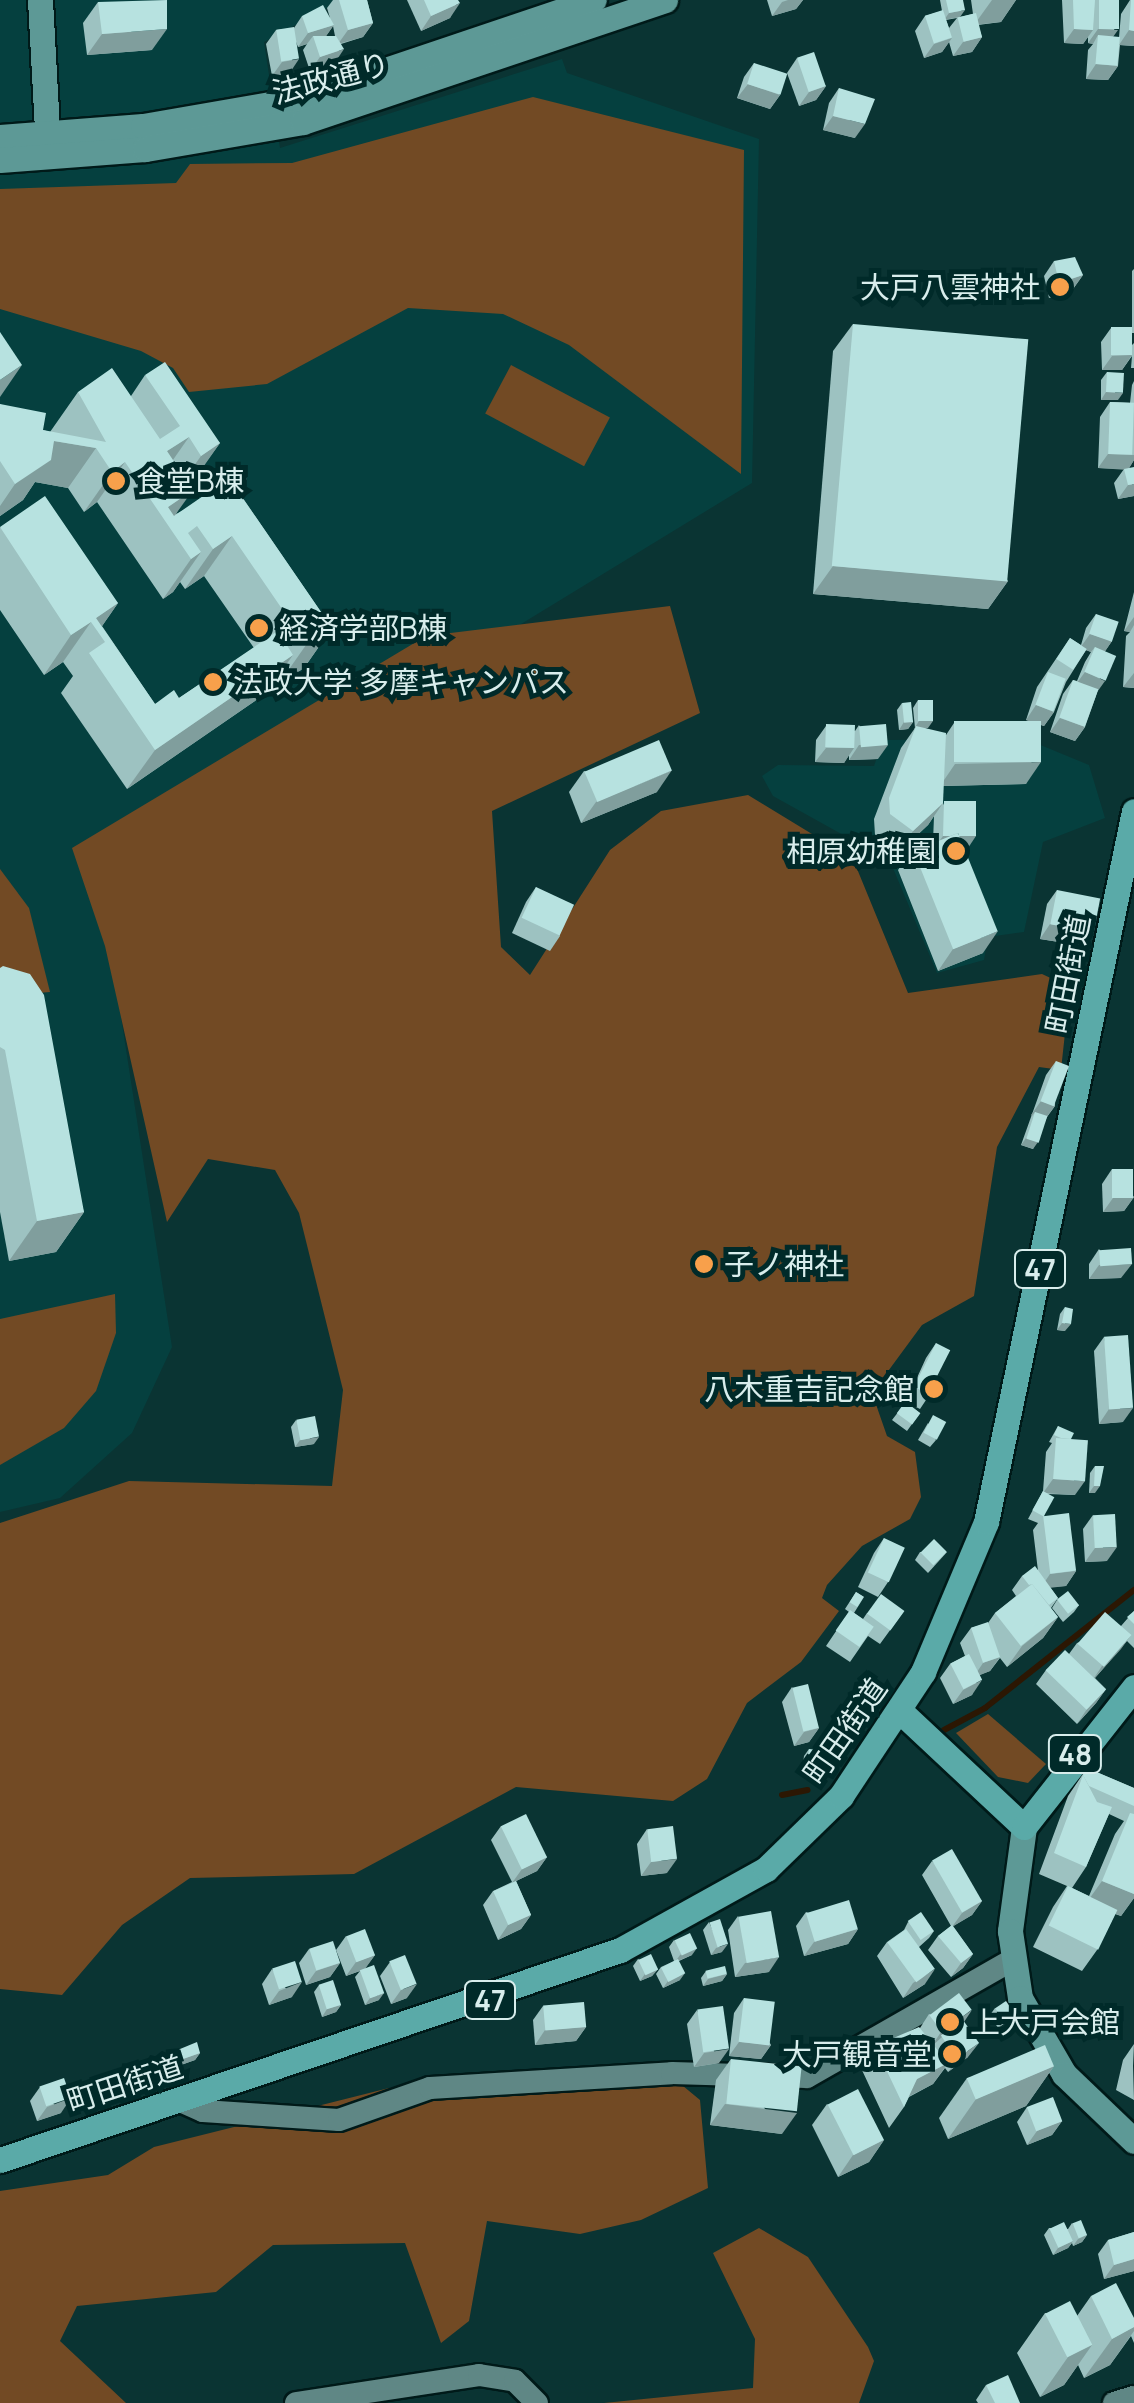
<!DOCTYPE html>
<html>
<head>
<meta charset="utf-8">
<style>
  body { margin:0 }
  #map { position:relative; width:1134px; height:2403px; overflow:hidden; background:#0a3433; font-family:Manrope,"Noto Sans JP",sans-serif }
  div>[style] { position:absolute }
  .built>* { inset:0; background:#05403f }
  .green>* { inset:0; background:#724a24; transform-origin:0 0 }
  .stream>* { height:6px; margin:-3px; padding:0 3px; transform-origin:3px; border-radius:3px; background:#2c1703 }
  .roads { filter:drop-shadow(2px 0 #001a19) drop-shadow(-2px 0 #001a19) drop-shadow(0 2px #001a19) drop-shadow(0 -2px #001a19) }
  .street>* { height:22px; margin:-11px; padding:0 11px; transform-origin:11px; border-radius:11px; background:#5f8785 }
  .secondary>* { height:25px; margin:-12.5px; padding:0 12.5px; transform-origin:12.5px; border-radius:12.5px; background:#5d9996 }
  .primary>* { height:25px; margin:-12.5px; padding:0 12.5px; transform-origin:12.5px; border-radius:12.5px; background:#5aaaa8 }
  .wall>* { inset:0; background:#9dc2c1 }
  .shaded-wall>* { inset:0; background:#809e9d }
  .building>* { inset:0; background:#b7e2e0; transform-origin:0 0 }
  .dots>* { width:28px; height:28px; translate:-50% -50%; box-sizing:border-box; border:5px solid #002a29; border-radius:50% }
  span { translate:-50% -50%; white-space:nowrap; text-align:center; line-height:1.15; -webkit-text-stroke:10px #002a29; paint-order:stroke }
  .shield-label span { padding:2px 8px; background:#002a29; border:2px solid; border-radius:8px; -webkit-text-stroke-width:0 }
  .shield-label { font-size:28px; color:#d8edec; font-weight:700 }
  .street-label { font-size:30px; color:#d8edec }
  .poi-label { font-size:30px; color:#d8edec }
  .right { translate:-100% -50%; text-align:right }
  .left { translate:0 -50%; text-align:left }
</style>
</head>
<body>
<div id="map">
  <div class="built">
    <i style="clip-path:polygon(0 0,342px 0,264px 42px,280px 148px,562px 59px,567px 73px,759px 139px,752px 483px,100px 881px,172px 1347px,132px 1433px,60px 1498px,0 1512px)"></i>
    <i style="clip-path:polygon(1026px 739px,1089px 765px,1105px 818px,1043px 842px,1024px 932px,988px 937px,984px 960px,937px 973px,890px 861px,773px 796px,762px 776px,778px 765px,874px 766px,883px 740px)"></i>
  </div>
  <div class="green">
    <i style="clip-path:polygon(533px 97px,744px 150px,741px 474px,569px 345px,503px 314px,408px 308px,267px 384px,189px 392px,173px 368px,141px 351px,0 309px,0 189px,176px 183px,190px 164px,292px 163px)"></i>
    <i style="left:511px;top:365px;width:112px;height:55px;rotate:28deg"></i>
    <i style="clip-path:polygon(670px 606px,700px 713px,492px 811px,501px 947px,530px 975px,610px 850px,661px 811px,748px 795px,853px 859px,908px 993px,1042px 974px,1070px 987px,1061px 1070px,1039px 1067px,997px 1147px,974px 1296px,922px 1325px,872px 1393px,887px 1436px,915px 1452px,921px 1497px,910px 1519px,862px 1546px,827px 1585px,822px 1598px,839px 1611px,801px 1662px,747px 1703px,707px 1779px,673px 1801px,516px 1787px,354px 1874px,190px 1878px,122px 1925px,62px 1995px,0 1989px,0 1523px,129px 1481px,332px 1486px,343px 1390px,299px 1213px,275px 1170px,208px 1159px,167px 1222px,105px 946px,72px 848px,426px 636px)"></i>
    <i style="clip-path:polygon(0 869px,29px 908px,50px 992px,0 996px)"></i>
    <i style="clip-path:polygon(115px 1294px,116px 1333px,96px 1391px,64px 1428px,0 1465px,0 1319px)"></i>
    <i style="clip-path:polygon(988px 1714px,1046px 1764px,1028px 1783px,998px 1777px,956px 1733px)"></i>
    <i style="clip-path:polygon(677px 2081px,700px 2100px,708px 2188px,641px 2220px,580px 2234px,487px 2221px,469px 2321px,441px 2343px,405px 2243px,273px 2245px,216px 2292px,77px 2306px,60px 2341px,126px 2403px,0 2403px,0 2191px,108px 2175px,154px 2147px,389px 2088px)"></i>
    <i style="clip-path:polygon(759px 2228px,808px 2257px,868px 2347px,874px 2361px,859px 2403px,604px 2403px,753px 2388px,755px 2339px,713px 2253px)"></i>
  </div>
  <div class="stream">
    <i style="left:944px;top:1730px;width:47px;rotate:-28.2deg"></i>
    <i style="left:985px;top:1708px;width:190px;rotate:-38.4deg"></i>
    <i style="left:782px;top:1795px;width:26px;rotate:-11deg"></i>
  </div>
  <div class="roads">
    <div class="street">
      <i style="left:178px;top:2100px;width:27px;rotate:24deg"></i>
      <i style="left:203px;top:2111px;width:136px;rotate:3.8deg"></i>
      <i style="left:339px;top:2120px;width:96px;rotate:-19.4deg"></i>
      <i style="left:430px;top:2088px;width:242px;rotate:-3.5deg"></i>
      <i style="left:672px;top:2073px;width:135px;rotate:1.7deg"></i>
      <i style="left:807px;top:2077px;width:236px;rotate:-29.7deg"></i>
      <i style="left:296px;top:2403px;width:185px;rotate:-8.7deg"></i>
      <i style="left:479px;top:2375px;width:36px;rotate:9deg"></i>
      <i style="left:515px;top:2381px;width:31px;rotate:45deg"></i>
      <i style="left:1114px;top:2403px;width:21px;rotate:-17deg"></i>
    </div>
    <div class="secondary">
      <i style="left:40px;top:0;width:147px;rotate:86.9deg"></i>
      <i style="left:0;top:137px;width:143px;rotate:-4.4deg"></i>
      <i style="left:143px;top:126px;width:158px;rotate:-9.8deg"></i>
      <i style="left:299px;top:99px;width:311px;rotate:-18.6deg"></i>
      <i style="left:0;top:160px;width:145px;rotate:-4.3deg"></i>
      <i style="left:145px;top:149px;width:160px;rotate:-9.7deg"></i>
      <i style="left:303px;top:122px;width:382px;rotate:-18.6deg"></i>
      <i style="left:1024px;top:1827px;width:105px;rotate:97.7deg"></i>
      <i style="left:1010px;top:1931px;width:68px;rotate:81.5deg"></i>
      <i style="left:1020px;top:1998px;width:88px;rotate:59.9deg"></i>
      <i style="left:1064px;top:2074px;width:97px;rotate:43.7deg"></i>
    </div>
    <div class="primary">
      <i style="left:901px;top:1712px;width:168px;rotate:43.1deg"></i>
      <i style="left:1024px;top:1827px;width:178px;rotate:-51.8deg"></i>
      <i style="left:0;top:2160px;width:655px;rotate:-18.71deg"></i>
      <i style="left:620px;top:1950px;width:167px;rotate:-29deg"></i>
      <i style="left:766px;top:1869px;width:105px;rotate:-44.2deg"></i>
      <i style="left:841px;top:1796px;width:149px;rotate:-56.5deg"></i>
      <i style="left:923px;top:1672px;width:163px;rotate:-67.2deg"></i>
      <i style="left:986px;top:1522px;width:726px;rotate:-78.24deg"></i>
    </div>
  </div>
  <div class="wall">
    <i style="clip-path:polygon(evenodd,333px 0,367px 0,373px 23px,363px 37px,341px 44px,334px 64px,310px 71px,303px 50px,307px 44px,298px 47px,296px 42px,289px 74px,272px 76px,266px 44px,276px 30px,294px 28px,302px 16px,330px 18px,327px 8px,333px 0,333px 26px,335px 36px,326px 36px,333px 26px)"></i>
    <i style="clip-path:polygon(407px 0,458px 0,450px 18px,421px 31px)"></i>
    <i style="clip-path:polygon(767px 0,803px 0,796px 9px,772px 16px)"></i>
    <i style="clip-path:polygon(evenodd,940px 0,963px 0,960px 17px,973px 14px,971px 0,1016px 0,1001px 22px,978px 25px,982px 37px,972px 52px,953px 56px,949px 42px,942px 52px,924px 58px,915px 31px,925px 16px,942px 11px,940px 0,957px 18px,949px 28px,946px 20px,957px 18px)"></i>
    <i style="clip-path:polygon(1062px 0,1119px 0,1113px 37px,1119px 37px,1121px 14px,1130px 0,1134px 0,1134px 46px,1120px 45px,1118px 66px,1108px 80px,1086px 79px,1088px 50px,1093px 44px,1088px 43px,1088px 37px,1083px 44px,1064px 43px)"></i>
    <i style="clip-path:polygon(98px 2px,152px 50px,87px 55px,83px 23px)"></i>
    <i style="clip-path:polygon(797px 58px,826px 86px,816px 100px,799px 106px,787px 73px)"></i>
    <i style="clip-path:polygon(754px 63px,780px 95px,770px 109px,737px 98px,744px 77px)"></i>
    <i style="clip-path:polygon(839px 88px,855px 138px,823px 130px,829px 103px)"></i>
    <i style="clip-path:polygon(1054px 261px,1083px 275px,1073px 289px,1049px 298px,1044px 276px)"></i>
    <i style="clip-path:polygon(1134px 269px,1134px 333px,1132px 333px,1132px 345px,1134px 343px,1134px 368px,1131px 368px,1132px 356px,1122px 370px,1102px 370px,1101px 342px,1111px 328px,1132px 327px,1132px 271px)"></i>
    <i style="clip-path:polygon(853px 324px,1008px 581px,988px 609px,813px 594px,833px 351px)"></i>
    <i style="clip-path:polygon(1107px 372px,1118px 400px,1101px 400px,1101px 380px)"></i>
    <i style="clip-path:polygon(145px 375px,220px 443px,189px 485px,176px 514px,247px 479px,238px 491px,332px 628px,304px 668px,278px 685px,275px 681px,265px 694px,127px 789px,61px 693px,73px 676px,63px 662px,44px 675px,0 610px,0 527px,118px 603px,102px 626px,155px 704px,179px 698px,254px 648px,204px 576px,185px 589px,180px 582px,173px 592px,163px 599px,97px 502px,84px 512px,68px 488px,35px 482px,23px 500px,0 516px,0 404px,43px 430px,50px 432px,78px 392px,131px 396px)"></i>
    <i style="clip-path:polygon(1134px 381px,1134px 460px,1129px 468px,1134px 496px,1118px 499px,1114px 483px,1124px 469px,1098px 468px,1100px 417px,1110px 402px,1130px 403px,1132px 385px)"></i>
    <i style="clip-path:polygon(1134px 592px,1134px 688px,1123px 687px,1126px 636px,1130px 632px,1124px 631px)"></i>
    <i style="clip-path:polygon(1096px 614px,1112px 641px,1105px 651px,1097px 693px,1085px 727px,1075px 741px,1050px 732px,1063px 694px,1073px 680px,1077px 681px,1085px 662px,1091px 652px,1086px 650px,1066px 682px,1054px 712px,1044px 726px,1041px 725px,1026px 784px,943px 786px,943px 803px,966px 851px,983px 953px,938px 971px,898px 870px,913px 849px,933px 842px,934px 816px,928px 825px,898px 853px,875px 835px,874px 819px,901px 748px,915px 728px,913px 708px,918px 700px,928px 728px,924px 728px,946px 735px,954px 723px,1030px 721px,1026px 720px,1037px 687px,1070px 638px,1081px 645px,1086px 628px)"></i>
    <i style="clip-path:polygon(902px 703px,913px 722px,908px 729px,899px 730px,897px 710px)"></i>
    <i style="clip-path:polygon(859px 725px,878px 759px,849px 760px,849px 755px,844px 763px,815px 762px,816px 740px,826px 726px,855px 731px)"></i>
    <i style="clip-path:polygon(584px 771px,657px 792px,581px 823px,569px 792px)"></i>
    <i style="clip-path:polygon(536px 887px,560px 936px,550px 951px,512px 933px,526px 902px)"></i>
    <i style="clip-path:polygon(1057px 890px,1084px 946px,1040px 939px,1047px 904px)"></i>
    <i style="clip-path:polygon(0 968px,84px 1212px,56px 1252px,9px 1261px,0 1212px)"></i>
    <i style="clip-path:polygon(1056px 1061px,1055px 1106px,1047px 1117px,1033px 1149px,1021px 1145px,1046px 1075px)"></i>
    <i style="clip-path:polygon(1112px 1169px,1134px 1197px,1124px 1211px,1103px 1212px,1102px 1184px)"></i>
    <i style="clip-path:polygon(1099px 1249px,1121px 1278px,1089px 1279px,1089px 1264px)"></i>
    <i style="clip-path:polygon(1065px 1307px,1065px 1331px,1057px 1330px,1060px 1314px)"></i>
    <i style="clip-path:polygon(1104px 1337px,1123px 1422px,1099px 1424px,1094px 1351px)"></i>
    <i style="clip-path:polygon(936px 1343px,930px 1394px,920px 1409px,906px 1402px,920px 1413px,907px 1431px,892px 1420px,906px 1402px,926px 1358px)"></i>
    <i style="clip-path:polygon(296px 1420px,314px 1444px,295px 1447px,291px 1427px)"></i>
    <i style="clip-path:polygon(928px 1423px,936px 1440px,930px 1447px,918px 1440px)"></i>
    <i style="clip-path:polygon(1058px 1426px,1071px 1439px,1075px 1495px,1048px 1494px,1044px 1516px,1076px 1571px,1066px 1586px,1050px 1587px,1058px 1598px,1051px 1608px,1058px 1617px,1043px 1638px,1007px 1667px,1000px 1658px,990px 1671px,979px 1675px,972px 1695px,953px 1704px,940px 1678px,950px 1664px,965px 1656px,960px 1643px,971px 1628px,988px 1623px,995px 1613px,1016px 1596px,1012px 1590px,1022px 1576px,1038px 1571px,1033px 1530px,1038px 1523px,1028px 1519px,1043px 1491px,1046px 1452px,1052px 1443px,1049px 1442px)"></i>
    <i style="clip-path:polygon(1095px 1466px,1095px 1493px,1089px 1493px,1090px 1473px)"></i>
    <i style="clip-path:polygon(1093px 1515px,1107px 1561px,1085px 1562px,1083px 1529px)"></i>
    <i style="clip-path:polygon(884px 1538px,888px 1582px,878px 1597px,858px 1587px,874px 1553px)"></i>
    <i style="clip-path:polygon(920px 1552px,947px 1552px,928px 1573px,915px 1560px)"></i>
    <i style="clip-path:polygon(856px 1592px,864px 1597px,854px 1613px,863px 1619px,867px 1613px,904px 1611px,880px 1644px,868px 1636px,850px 1662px,826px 1646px,849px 1612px,845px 1609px)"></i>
    <i style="clip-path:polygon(1057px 1600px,1079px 1605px,1074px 1612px,1063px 1622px,1052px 1608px)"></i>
    <i style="clip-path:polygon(1134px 1611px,1134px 1648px,1127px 1641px,1095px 1678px,1106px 1689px,1096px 1703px,1077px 1724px,1036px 1684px,1046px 1670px,1069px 1654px,1077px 1643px,1121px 1626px)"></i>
    <i style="clip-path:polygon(792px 1687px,819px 1728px,809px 1742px,794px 1746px,782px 1702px)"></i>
    <i style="clip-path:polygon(809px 1749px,826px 1768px,821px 1775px,802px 1773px,804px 1756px)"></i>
    <i style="clip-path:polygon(evenodd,1087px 1768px,1134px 1788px,1134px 1898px,1121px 1916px,1115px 1914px,1097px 1950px,1082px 1971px,1033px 1947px,1053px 1907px,1067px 1886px,1039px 1874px,1068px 1796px,1087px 1768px,1109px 1814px,1124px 1821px,1115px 1834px,1089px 1896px,1072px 1888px,1086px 1867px,1109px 1814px)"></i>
    <i style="clip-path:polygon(501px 1826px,547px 1857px,537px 1871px,516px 1881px,531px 1915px,521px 1929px,498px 1940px,483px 1905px,493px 1891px,512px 1882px,491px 1840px)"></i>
    <i style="clip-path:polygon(647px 1829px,667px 1873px,641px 1876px,637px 1844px)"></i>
    <i style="clip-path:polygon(932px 1861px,982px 1901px,972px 1915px,953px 1926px,973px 1954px,963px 1968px,951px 1977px,928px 1950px,938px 1936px,951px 1926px,922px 1875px)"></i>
    <i style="clip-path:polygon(806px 1912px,858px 1929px,848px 1944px,804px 1956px,796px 1926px)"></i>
    <i style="clip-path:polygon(738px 1916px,769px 1972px,735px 1977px,728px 1930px)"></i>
    <i style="clip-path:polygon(709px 1922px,722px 1952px,711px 1955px,703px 1930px)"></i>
    <i style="clip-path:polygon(908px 1922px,934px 1931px,929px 1938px,919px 1947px,925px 1984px,903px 1998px,877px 1956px,887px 1942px,904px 1930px)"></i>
    <i style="clip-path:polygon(346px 1936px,375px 1955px,365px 1968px,379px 2000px,365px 2005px,355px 1977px,360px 1971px,346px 1976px,336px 1950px)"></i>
    <i style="clip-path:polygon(674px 1940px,692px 1955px,679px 1961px,680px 1980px,663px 1988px,656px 1974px,661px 1967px,674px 1961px,669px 1947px)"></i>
    <i style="clip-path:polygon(309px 1949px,340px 1963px,330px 1977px,306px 1985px,299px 1963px)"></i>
    <i style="clip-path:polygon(638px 1959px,658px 1969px,652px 1976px,640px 1981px,633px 1966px)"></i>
    <i style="clip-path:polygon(390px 1962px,407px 1998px,391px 2004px,380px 1976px)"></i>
    <i style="clip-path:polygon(272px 1969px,292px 1997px,269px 2005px,262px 1984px)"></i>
    <i style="clip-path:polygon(706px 1971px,727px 1974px,722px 1981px,703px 1986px,701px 1978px)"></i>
    <i style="clip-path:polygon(319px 1985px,341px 2005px,336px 2012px,322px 2017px,314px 1992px)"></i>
    <i style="clip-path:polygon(744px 1998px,771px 2045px,761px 2059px,729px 2056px,734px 2013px)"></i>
    <i style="clip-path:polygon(543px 2006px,586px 2027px,576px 2041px,535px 2045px,533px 2020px)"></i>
    <i style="clip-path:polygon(995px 2008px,1014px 2013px,1009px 2020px,998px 2028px,990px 2015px)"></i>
    <i style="clip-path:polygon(697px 2010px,719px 2063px,694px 2067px,687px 2024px)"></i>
    <i style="clip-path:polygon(929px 2014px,964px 2022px,968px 2057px,948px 2072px,945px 2068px,933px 2084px,909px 2097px,904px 2107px,889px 2128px,861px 2068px,875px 2046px,920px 2028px)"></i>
    <i style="clip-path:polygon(1134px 2044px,1133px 2066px,1134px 2100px,1116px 2090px,1123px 2060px)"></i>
    <i style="clip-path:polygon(180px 2049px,200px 2053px,195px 2060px,178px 2066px,174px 2056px)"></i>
    <i style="clip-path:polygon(731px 2059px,782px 2134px,710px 2125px,716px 2080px)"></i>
    <i style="clip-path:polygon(1054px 2066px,1026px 2106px,948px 2139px,939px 2118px,967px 2078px)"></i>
    <i style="clip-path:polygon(40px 2087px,61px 2113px,37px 2121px,30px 2101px)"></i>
    <i style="clip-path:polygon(827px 2104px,884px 2140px,869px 2162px,838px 2177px,812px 2125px)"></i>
    <i style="clip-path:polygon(1027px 2107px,1062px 2121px,1052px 2135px,1027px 2145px,1017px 2122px)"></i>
    <i style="clip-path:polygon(1072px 2223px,1087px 2235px,1082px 2242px,1073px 2246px,1072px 2243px,1068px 2248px,1053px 2255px,1044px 2235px,1049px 2228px,1068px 2229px)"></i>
    <i style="clip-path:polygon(1134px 2232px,1134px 2271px,1104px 2279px,1098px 2254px,1108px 2240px)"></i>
    <i style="clip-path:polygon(1091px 2296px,1134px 2318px,1134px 2343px,1131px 2336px,1110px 2365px,1084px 2378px,1078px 2365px,1064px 2385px,1040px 2397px,1017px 2353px,1045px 2313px,1077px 2316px)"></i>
    <i style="clip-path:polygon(986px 2385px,1020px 2403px,978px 2403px,976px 2400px)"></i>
  </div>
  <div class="shaded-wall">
    <i style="clip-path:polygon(788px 0,803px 0,796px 9px,772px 16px,782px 2px)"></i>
    <i style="clip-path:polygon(992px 0,1016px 0,1001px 22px,974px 25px)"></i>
    <i style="clip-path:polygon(460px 3px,450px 18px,421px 31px,431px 16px)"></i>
    <i style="clip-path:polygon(965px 10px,960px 17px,944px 20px,949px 13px)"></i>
    <i style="clip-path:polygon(373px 23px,363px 37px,338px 44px,348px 30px)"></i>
    <i style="clip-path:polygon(334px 25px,324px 39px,313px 36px,307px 44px,298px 47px,308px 33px)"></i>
    <i style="clip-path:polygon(167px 29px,152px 50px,87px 55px,102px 34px)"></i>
    <i style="clip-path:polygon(1074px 29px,1093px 30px,1083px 44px,1064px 43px)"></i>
    <i style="clip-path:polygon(1098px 29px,1118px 30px,1108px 44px,1098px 35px,1093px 44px,1088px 43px)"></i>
    <i style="clip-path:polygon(1129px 30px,1134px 31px,1134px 46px,1119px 45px)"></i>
    <i style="clip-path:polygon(982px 37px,972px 52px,953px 56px,963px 42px)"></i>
    <i style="clip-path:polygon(952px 38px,942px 52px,924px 58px,934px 44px)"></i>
    <i style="clip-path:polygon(344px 49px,334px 64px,310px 71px,320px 57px)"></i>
    <i style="clip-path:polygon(299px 59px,289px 74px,272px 76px,282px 62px)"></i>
    <i style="clip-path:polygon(1096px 64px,1118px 66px,1108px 80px,1086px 79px)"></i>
    <i style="clip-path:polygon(748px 84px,780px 95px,770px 109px,737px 98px)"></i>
    <i style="clip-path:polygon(826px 86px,816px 100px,799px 106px,809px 92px)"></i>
    <i style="clip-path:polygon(833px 116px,865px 124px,855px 138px,823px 130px)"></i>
    <i style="clip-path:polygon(1083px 275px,1073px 289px,1049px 298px,1059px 283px)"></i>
    <i style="clip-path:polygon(1132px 355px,1122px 370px,1102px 370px,1112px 356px)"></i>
    <i style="clip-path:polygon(22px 365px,0 397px,0 380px)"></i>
    <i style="clip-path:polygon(1106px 392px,1123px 393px,1118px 400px,1101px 400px)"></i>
    <i style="clip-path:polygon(189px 437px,161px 477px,167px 451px)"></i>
    <i style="clip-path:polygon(54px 441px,96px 448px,68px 488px,35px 482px,23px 500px,0 516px,0 506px,15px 484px)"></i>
    <i style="clip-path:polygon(220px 443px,192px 483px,173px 495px,201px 456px)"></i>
    <i style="clip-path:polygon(1108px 454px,1134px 455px,1134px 460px,1128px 470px,1098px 468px)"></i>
    <i style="clip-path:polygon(125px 462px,97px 502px,84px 512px,112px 472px)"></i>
    <i style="clip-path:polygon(1134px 484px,1134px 496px,1118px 499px,1128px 485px)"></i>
    <i style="clip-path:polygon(193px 490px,168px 525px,168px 507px)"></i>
    <i style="clip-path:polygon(232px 536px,204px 576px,185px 589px,213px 549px)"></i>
    <i style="clip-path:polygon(201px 552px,173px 592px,163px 599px,191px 559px)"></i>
    <i style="clip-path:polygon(833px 566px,1008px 581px,988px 609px,813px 594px)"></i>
    <i style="clip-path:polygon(118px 603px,98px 632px,96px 618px)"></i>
    <i style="clip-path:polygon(1134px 617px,1134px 625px,1130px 632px,1124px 631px)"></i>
    <i style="clip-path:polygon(91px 622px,63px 662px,44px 675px,71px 635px)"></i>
    <i style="clip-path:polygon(332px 628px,304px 668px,278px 685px,306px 645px)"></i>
    <i style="clip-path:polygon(296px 630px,268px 670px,283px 639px)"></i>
    <i style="clip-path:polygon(1090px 634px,1112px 641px,1102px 656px,1095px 647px,1091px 652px,1080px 648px)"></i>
    <i style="clip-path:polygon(293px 655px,265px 694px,127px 789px,155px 750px)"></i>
    <i style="clip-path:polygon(1085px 672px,1105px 681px,1095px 695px,1074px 687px)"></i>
    <i style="clip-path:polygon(1134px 673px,1134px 688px,1123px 687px)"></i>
    <i style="clip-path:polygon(1036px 705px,1054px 712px,1044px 726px,1026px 720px)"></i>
    <i style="clip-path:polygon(1060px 718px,1085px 727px,1075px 741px,1050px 732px)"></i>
    <i style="clip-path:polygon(919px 721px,933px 721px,928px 728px,914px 729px)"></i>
    <i style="clip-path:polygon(904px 722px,913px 722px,908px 729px,899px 730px)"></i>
    <i style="clip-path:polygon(859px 745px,888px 745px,878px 759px,849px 760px)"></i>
    <i style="clip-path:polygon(826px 748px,854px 748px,844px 763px,815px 762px)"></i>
    <i style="clip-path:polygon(1041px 762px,1026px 784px,940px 786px,955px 764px)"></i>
    <i style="clip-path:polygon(672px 770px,657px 792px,581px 823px,596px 802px)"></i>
    <i style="clip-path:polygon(943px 803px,928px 825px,898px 853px,913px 831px)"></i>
    <i style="clip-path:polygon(943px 836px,976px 836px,966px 851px,933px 850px)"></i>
    <i style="clip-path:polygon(1050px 924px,1094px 932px,1084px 946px,1040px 939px)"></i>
    <i style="clip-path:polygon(998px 931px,983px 953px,938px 971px,953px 949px)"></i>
    <i style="clip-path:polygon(1041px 1101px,1055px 1106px,1044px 1120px,1035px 1112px,1032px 1116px,1031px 1115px)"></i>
    <i style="clip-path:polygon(1026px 1138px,1038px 1142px,1033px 1149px,1021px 1145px)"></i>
    <i style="clip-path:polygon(1134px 1197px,1124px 1211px,1103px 1212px,1113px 1198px)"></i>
    <i style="clip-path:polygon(84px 1212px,56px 1252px,9px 1261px,37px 1221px)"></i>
    <i style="clip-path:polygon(1132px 1264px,1121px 1278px,1089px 1279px,1099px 1265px)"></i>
    <i style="clip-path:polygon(1062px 1323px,1071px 1324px,1065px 1331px,1057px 1330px)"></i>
    <i style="clip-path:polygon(1133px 1408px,1123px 1422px,1099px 1424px,1109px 1409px)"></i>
    <i style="clip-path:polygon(319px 1437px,314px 1444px,295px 1447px,300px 1440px)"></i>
    <i style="clip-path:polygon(1053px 1479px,1085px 1481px,1075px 1495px,1043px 1493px)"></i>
    <i style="clip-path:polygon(1094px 1486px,1100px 1486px,1095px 1493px,1089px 1493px)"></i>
    <i style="clip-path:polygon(1117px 1547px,1107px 1561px,1085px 1562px,1095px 1548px)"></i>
    <i style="clip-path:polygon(1076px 1571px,1066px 1586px,1040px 1589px,1050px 1574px)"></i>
    <i style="clip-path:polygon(1058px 1617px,1043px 1638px,1007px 1667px,1022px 1646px)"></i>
    <i style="clip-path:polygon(1131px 1635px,1121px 1649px,1092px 1681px,1102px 1666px)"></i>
    <i style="clip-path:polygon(1000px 1657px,990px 1671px,973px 1678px,983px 1663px)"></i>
    <i style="clip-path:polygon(982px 1680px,972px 1695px,953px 1704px,963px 1690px)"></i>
    <i style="clip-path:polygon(1106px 1689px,1096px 1703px,1077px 1724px,1087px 1709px)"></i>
    <i style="clip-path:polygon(819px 1728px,809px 1742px,794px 1746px,804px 1732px)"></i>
    <i style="clip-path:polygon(807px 1766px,826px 1768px,821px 1775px,802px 1773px)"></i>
    <i style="clip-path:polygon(547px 1857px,537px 1871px,512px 1883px,522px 1869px)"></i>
    <i style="clip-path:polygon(677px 1859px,667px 1873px,641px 1876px,651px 1862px)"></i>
    <i style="clip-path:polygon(1102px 1881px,1134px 1894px,1134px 1898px,1121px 1916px,1087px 1902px)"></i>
    <i style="clip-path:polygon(982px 1901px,972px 1915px,952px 1927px,962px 1913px)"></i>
    <i style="clip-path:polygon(531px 1915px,521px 1929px,498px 1940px,508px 1925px)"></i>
    <i style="clip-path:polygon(858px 1929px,848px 1944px,804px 1956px,814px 1942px)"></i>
    <i style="clip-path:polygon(728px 1944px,722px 1952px,711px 1955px,716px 1948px)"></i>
    <i style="clip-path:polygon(697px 1948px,692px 1955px,675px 1962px,680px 1955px)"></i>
    <i style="clip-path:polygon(973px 1954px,963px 1968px,951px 1977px,961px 1963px)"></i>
    <i style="clip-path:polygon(375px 1955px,365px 1969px,346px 1976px,356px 1962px)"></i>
    <i style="clip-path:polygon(779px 1957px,769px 1972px,735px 1977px,745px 1963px)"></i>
    <i style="clip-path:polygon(340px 1963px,330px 1977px,306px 1985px,316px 1971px)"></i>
    <i style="clip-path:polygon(658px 1969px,652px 1976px,640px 1981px,645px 1974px)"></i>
    <i style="clip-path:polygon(935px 1969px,925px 1984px,903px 1998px,913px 1983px)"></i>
    <i style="clip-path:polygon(685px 1973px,680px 1980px,663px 1988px,668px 1981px)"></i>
    <i style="clip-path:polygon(727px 1974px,722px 1981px,703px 1986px,708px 1979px)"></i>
    <i style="clip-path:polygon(302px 1982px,292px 1997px,269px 2005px,279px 1991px)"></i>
    <i style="clip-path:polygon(417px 1984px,407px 1998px,391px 2004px,401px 1990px)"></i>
    <i style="clip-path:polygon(384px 1993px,379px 2000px,365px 2005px,370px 1998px)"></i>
    <i style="clip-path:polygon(341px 2005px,336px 2012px,322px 2017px,327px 2009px)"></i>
    <i style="clip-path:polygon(972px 2010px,962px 2025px,942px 2037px,931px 2047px,941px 2032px)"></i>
    <i style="clip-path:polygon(1014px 2013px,1009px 2020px,998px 2028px,1003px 2021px)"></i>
    <i style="clip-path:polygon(586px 2027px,576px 2041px,535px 2045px,545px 2030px)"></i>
    <i style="clip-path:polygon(739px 2042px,771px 2045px,761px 2059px,729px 2056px)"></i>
    <i style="clip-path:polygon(979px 2043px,968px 2057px,948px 2072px,958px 2058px)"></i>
    <i style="clip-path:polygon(729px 2049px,719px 2063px,694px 2067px,704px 2053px)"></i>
    <i style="clip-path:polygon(200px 2053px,195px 2060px,178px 2066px,183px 2059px)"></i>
    <i style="clip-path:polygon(948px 2063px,933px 2084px,902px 2100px,917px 2079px)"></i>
    <i style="clip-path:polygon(1054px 2066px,1026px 2106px,948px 2139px,976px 2099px)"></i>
    <i style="clip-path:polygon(71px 2098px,61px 2113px,37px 2121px,47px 2107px)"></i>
    <i style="clip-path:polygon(725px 2104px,797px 2113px,782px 2134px,710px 2125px)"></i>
    <i style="clip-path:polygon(1062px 2121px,1052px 2135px,1027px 2145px,1037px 2131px)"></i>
    <i style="clip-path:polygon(884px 2140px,869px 2162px,838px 2177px,853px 2155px)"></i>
    <i style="clip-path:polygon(1087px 2235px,1082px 2242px,1073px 2246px,1078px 2239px)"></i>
    <i style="clip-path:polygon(1073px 2241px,1068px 2248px,1053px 2255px,1058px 2248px)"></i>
    <i style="clip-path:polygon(1134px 2259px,1134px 2271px,1104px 2279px,1114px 2265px)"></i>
    <i style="clip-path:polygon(1134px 2327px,1134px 2331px,1110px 2365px,1084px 2378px,1112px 2339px)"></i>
    <i style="clip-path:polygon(1092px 2345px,1064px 2385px,1040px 2397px,1068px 2357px)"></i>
  </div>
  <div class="building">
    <i style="clip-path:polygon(167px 0,167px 29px,102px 34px,98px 2px)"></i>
    <i style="clip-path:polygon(339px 0,367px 0,373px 23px,348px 30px)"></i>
    <i style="clip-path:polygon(424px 0,458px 0,460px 3px,431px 16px)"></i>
    <i style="clip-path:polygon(946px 0,963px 0,965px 10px,949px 13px)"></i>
    <i style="clip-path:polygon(1073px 0,1095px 0,1093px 30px,1074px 29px)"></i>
    <i style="left:1099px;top:0;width:20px;height:29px"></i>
    <i style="clip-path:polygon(1131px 0,1134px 0,1134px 31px,1129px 30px)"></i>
    <i style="clip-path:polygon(323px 5px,334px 25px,308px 33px,302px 16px)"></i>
    <i style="left:943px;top:10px;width:29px;height:19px;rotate:72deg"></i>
    <i style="left:976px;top:13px;width:25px;height:19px;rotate:76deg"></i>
    <i style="left:294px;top:27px;width:32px;height:18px;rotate:81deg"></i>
    <i style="left:1098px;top:35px;width:22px;height:29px;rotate:5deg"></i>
    <i style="clip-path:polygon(313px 36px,336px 36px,344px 49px,320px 57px)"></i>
    <i style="left:814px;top:52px;width:36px;height:18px;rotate:71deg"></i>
    <i style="left:754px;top:63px;width:35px;height:22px;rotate:18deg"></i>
    <i style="clip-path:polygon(839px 88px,875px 99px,865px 124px,833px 116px)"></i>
    <i style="clip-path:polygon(1075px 257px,1083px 275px,1059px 283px,1054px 261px)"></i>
    <i style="left:853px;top:324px;width:176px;height:243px;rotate:5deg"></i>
    <i style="left:1132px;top:327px;width:28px;height:21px;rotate:90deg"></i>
    <i style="clip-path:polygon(0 332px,22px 365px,0 380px)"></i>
    <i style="clip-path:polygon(165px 362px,220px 443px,201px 456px,189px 437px,167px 451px,193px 490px,168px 507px,174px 516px,241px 470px,247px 479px,235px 487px,332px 628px,306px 645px,296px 630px,283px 639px,293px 655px,155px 750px,89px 653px,105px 642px,91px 622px,71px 635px,0 527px,45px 496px,118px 603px,96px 618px,155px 704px,174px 690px,179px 698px,291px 622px,232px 536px,213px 549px,197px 526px,188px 533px,201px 552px,191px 559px,125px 462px,112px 472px,96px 448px,54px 441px,51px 460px,15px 484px,0 461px,0 404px,46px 413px,43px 430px,106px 442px,78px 392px,112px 368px,160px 439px,180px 426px,145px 375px)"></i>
    <i style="left:1107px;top:372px;width:17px;height:20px;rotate:3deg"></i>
    <i style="left:1110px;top:402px;width:24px;height:52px;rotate:2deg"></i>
    <i style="clip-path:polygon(1134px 467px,1134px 484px,1128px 485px,1124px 469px)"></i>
    <i style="left:1096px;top:614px;width:24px;height:21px;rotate:19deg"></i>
    <i style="left:1070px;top:638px;width:20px;height:25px;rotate:33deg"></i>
    <i style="left:1095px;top:647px;width:23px;height:27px;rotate:23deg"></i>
    <i style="left:1048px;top:672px;width:19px;height:35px;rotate:21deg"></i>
    <i style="left:1073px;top:680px;width:27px;height:40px;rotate:20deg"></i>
    <i style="left:918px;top:700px;width:15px;height:21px"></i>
    <i style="left:911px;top:702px;width:20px;height:9px;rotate:84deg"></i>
    <i style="left:1041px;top:721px;width:41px;height:87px;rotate:90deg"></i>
    <i style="left:886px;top:724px;width:21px;height:27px;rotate:85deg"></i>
    <i style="left:855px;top:725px;width:23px;height:29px;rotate:92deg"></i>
    <i style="clip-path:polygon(916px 726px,946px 733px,943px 803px,913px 831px,890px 814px,889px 798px)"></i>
    <i style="left:659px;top:740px;width:33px;height:81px;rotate:67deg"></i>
    <i style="clip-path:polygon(944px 801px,976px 801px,976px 836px,959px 836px,958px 833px,950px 836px,943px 836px)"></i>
    <i style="left:958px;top:833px;width:106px;height:48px;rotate:68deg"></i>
    <i style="left:536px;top:887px;width:42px;height:34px;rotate:25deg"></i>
    <i style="left:1057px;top:890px;width:44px;height:35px;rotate:11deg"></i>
    <i style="clip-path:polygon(3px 966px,30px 974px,44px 995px,84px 1212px,37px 1221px,5px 1050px,0 1047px,0 968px)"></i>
    <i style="left:1056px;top:1061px;width:14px;height:43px;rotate:21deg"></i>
    <i style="left:1035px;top:1112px;width:13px;height:28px;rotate:18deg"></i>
    <i style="left:1112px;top:1169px;width:21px;height:29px"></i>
    <i style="left:1131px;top:1248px;width:16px;height:32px;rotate:86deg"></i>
    <i style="clip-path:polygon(1065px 1307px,1073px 1309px,1071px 1324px,1062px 1323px)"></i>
    <i style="left:1128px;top:1335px;width:73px;height:24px;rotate:86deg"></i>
    <i style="left:936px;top:1343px;width:16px;height:49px;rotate:27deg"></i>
    <i style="left:905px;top:1402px;width:19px;height:14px;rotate:36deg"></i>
    <i style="left:933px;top:1415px;width:15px;height:20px;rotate:28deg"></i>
    <i style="left:315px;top:1416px;width:21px;height:19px;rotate:79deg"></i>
    <i style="clip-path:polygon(1058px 1426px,1074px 1433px,1071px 1439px,1061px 1438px,1054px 1435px)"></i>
    <i style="left:1056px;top:1438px;width:32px;height:41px;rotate:4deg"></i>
    <i style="clip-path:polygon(1095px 1466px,1104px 1466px,1100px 1486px,1094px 1486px)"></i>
    <i style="left:1043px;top:1491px;width:13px;height:22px;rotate:29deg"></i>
    <i style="left:1069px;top:1513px;width:58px;height:26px;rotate:83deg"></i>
    <i style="left:1115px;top:1514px;width:33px;height:22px;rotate:87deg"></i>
    <i style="left:884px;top:1538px;width:23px;height:38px;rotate:25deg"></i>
    <i style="left:934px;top:1539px;width:18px;height:19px;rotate:45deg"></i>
    <i style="clip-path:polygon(1035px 1566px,1058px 1598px,1049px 1605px,1032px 1584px,1029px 1585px,1022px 1576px)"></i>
    <i style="left:1032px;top:1584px;width:42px;height:47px;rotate:52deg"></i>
    <i style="left:1068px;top:1591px;width:18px;height:14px;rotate:52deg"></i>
    <i style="left:856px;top:1592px;width:9px;height:12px;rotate:32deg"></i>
    <i style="left:881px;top:1594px;width:29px;height:24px;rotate:36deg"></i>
    <i style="left:850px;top:1610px;width:29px;height:25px;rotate:35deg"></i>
    <i style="clip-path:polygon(1134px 1611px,1134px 1624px,1127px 1617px)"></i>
    <i style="left:1105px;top:1612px;width:35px;height:42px;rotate:41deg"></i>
    <i style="left:988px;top:1622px;width:37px;height:18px;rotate:71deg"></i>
    <i style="left:1065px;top:1650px;width:57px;height:28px;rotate:44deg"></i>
    <i style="left:969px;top:1654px;width:29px;height:21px;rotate:63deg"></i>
    <i style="left:808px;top:1684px;width:45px;height:16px;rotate:76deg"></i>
    <i style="left:809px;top:1749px;width:19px;height:17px;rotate:6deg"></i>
    <i style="clip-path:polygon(1087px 1768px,1134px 1788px,1134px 1806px,1089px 1786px,1083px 1775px,1079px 1782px)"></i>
    <i style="clip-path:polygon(1083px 1775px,1097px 1802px,1112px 1807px,1086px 1867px,1054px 1853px)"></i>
    <i style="clip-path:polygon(1130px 1813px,1134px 1814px,1134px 1894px,1102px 1881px)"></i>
    <i style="left:526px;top:1814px;width:48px;height:28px;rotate:64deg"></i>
    <i style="left:673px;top:1826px;width:33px;height:26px;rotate:83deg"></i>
    <i style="left:952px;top:1849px;width:60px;height:23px;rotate:60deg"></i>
    <i style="left:516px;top:1881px;width:37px;height:25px;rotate:66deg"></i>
    <i style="left:1068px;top:1886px;width:55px;height:44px;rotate:26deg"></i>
    <i style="left:849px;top:1900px;width:30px;height:45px;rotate:73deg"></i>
    <i style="left:771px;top:1911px;width:47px;height:33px;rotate:80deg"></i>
    <i style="left:921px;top:1912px;width:23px;height:16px;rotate:56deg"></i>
    <i style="left:720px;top:1919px;width:26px;height:11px;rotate:72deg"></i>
    <i style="clip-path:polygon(952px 1925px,973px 1954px,961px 1963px,938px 1936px)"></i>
    <i style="left:365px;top:1929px;width:28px;height:20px;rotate:69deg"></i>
    <i style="left:906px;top:1929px;width:49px;height:23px;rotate:54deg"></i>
    <i style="left:690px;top:1933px;width:17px;height:17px;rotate:65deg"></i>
    <i style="left:333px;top:1941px;width:23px;height:25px;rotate:72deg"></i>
    <i style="left:651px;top:1954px;width:17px;height:14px;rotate:65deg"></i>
    <i style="left:405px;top:1955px;width:31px;height:17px;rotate:68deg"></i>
    <i style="left:678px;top:1959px;width:16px;height:19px;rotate:63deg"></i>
    <i style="left:295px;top:1961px;width:22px;height:24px;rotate:72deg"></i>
    <i style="left:374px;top:1965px;width:30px;height:15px;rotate:70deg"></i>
    <i style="left:725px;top:1966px;width:8px;height:20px;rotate:76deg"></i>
    <i style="left:333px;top:1980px;width:26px;height:15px;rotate:72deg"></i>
    <i style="left:959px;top:1993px;width:21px;height:37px;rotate:53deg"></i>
    <i style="left:744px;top:1998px;width:31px;height:44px;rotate:7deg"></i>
    <i style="left:1006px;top:2001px;width:14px;height:13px;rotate:56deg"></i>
    <i style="left:584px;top:2002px;width:25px;height:41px;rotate:85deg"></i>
    <i style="left:723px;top:2006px;width:43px;height:26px;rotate:82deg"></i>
    <i style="left:963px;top:2020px;width:28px;height:27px;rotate:55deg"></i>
    <i style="clip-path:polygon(919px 2027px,948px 2063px,917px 2079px,904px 2107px,875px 2046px)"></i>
    <i style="clip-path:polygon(197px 2042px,200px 2053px,183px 2059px,180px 2049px)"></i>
    <i style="left:1045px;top:2045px;width:23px;height:85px;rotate:67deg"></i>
    <i style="left:731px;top:2059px;width:71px;height:45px;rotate:6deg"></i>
    <i style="left:64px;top:2078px;width:21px;height:26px;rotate:71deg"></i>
    <i style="left:858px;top:2089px;width:57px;height:34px;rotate:63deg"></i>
    <i style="left:1053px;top:2097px;width:26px;height:28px;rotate:69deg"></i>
    <i style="left:1081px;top:2220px;width:16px;height:9px;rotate:68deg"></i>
    <i style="left:1064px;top:2222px;width:21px;height:16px;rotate:65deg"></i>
    <i style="clip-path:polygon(1134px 2232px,1134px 2259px,1114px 2265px,1108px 2240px)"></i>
    <i style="clip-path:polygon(1116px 2283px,1134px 2318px,1134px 2327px,1112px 2339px,1091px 2296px)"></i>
    <i style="left:1070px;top:2301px;width:49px;height:28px;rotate:63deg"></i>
    <i style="clip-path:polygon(1008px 2375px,1020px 2403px,995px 2403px,986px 2385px)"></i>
  </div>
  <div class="dots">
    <i style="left:1060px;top:287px;background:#f8a04b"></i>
    <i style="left:116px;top:481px;background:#f8a04b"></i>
    <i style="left:259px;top:628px;background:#f8a04b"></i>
    <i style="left:213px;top:682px;background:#f8a04b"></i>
    <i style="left:956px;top:851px;background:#f8a04b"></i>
    <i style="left:704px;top:1264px;background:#f8a04b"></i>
    <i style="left:934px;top:1389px;background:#f8a04b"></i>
    <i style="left:950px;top:2022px;background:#f8a04b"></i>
    <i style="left:952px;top:2054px;background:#f8a04b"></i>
  </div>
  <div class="shield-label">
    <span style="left:1040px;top:1269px">47</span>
    <span style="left:1075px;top:1754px">48</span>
    <span style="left:490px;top:2000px">47</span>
  </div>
  <div class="street-label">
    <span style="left:331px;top:78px;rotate:-15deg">法政通り</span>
    <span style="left:1068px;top:974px;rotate:-79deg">町田街道</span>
    <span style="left:845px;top:1731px;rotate:-55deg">町田街道</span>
    <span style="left:125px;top:2084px;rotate:-18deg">町田街道</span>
  </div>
  <div class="poi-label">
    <span class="right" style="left:1040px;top:287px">大戸八雲神社</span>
    <span class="left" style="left:136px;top:481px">食堂B棟</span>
    <span class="left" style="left:279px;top:628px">経済学部B棟</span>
    <span class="left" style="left:233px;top:682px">法政大学 多摩キャンパス</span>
    <span class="right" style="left:936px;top:851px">相原幼稚園</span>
    <span class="left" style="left:724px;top:1264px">子ノ神社</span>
    <span class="right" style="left:914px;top:1389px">八木重吉記念館</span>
    <span class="left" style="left:970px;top:2022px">上大戸会館</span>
    <span class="right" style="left:932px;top:2054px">大戸観音堂</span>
  </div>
</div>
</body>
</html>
